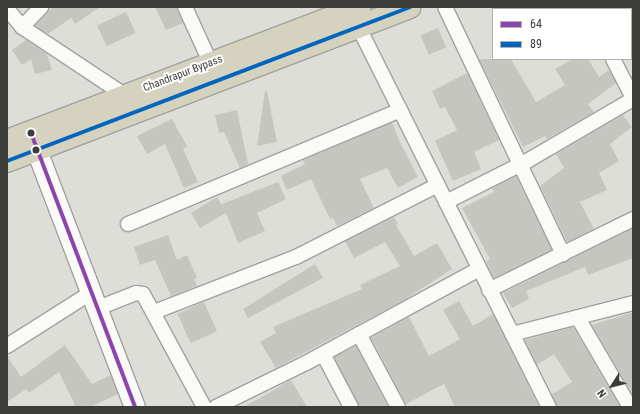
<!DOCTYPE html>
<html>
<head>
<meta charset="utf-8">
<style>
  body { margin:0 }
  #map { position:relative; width:640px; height:414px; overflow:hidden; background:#deded9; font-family:"Roboto Condensed",sans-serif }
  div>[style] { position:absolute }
  .building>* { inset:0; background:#c6c6c1; transform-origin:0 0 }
  .roads { filter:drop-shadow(1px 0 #a1a19d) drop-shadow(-1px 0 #a1a19d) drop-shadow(0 1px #a1a19d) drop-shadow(0 -1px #a1a19d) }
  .street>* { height:14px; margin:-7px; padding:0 7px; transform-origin:7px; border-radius:7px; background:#fafaf9 }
  .secondary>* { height:20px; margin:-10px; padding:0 10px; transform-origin:10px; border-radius:10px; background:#fafaf9 }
  .highway>* { height:22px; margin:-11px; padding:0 11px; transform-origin:11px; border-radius:11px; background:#d5d3bf }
  .bus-1>* { height:4px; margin:-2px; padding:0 2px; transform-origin:2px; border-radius:2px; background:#8e44ad }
  .bus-2>* { height:4px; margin:-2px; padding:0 2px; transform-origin:2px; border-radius:2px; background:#0065bd }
  .dots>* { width:11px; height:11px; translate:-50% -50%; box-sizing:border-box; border:2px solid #fff; border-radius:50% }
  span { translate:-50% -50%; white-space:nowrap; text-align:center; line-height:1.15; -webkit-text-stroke:4px #fff; paint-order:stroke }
  .street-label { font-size:11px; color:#3b3b37 }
  .frame { position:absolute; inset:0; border:8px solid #3b3b37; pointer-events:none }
  .legend { position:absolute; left:492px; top:8px; width:140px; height:52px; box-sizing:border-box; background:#fff; border:1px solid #b1b1af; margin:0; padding:5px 7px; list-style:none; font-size:12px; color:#3b3b37 }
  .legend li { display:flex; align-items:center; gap:8px; height:20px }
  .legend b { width:20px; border:1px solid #b1b1af }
  .north { position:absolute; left:592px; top:366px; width:40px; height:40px; -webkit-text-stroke:3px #fff; paint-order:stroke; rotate:234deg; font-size:11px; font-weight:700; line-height:16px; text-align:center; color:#3b3b37 }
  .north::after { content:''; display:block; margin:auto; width:14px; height:18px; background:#3b3b37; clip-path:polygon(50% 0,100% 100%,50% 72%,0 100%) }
</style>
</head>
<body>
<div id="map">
  <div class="building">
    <i style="clip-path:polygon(53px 7px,100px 7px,75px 24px,71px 18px,48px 34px,35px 26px)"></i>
    <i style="clip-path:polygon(155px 7px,176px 7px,183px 23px,166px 30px)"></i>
    <i style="left:126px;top:12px;width:23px;height:32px;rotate:65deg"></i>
    <i style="left:438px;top:28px;width:21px;height:19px;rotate:67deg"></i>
    <i style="clip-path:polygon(26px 40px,47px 54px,52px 70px,35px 74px,31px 59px,22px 65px,12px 50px)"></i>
    <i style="clip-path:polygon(479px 59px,511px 59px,536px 102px,565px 85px,555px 69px,573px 59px,588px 59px,599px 77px,609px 70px,616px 83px,588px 104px,594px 112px,547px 139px,545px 136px,523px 147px)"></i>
    <i style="clip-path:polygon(467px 73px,499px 140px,474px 152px,481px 169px,453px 181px,435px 141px,457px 130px,445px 107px,440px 109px,432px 91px)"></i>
    <i style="clip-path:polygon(265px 91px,267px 91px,277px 142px,257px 146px)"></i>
    <i style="clip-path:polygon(237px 110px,248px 164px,240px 168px,224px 132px,219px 133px,215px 115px)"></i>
    <i style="clip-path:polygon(623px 115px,632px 127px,610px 144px,619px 161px,599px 173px,607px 190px,580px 202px,594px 229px,567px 242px,540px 186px,564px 168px,556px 154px)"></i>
    <i style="clip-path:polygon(172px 119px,187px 146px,183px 149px,198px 182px,184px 188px,165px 144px,147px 154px,137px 136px)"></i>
    <i style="clip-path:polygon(392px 122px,398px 138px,418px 177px,398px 188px,387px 168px,360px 179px,374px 208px,337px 226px,333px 218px,330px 219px,311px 179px,287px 190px,281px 176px,305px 164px,303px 160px)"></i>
    <i style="clip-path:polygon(516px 176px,552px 250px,494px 278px,486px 262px,490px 259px,462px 208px,494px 192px,492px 188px)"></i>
    <i style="clip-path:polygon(278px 182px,286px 199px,257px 213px,265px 231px,238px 243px,226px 213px,200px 228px,191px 213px,217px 197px,224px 209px,222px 204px)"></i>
    <i style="clip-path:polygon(394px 217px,398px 224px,396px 225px,414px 256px,437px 243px,452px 269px,404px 300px,276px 368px,260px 342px,276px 333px,273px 327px,362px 289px,360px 285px,400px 266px,385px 242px,354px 258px,345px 241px)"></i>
    <i style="clip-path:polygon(633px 228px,633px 258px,588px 275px,585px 267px,526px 291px,529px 299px,512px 308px,503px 293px)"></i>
    <i style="clip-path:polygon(168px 235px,177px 260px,187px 255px,197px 278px,194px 279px,197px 286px,171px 296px,155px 260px,140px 265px,134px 247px)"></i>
    <i style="clip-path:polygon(315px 264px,323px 278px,248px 318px,243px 309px)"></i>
    <i style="clip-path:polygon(459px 301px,473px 326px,493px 314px,539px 407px,455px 407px,444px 384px,406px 404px,371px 338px,409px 317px,429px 356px,460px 339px,443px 310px)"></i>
    <i style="left:204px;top:302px;width:32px;height:29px;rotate:66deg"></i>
    <i style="clip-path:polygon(633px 312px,633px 395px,592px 325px)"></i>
    <i style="clip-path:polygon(573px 327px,620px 407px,557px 407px,552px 394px,572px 382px,554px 354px,537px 365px,525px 340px)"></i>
    <i style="clip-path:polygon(65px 345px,92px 384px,111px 375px,118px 394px,90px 407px,76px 407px,59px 372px,29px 393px,26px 389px,7px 402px,7px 356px,21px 377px)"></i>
    <i style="clip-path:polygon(356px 346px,388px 407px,359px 407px,334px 357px)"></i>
    <i style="clip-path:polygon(291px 380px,307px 407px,244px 407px)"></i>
  </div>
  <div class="roads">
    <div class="street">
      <i style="left:185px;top:7px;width:63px;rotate:65.5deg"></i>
      <i style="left:445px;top:7px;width:274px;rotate:64.5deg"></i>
      <i style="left:7px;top:9px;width:23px;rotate:50deg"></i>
      <i style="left:22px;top:27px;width:125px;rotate:33.6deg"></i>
      <i style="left:355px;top:20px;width:433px;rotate:63.4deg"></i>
      <i style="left:22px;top:27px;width:28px;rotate:-46deg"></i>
      <i style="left:613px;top:59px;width:44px;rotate:62.9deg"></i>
      <i style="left:446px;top:202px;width:91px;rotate:-26.8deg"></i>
      <i style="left:527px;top:161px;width:123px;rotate:-30.3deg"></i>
      <i style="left:128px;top:224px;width:295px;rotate:-22.7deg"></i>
      <i style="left:489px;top:290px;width:161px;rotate:-26.2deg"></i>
      <i style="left:98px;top:308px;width:41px;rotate:-21.5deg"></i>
      <i style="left:136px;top:293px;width:7px;rotate:8deg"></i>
      <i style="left:143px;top:294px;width:128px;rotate:61.6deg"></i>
      <i style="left:154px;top:312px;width:152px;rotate:-21.2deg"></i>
      <i style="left:296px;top:257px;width:159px;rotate:-26.9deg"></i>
      <i style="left:578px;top:318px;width:103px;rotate:59.7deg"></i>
      <i style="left:359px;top:334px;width:83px;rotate:61.9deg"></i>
      <i style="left:512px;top:334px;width:125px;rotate:-14.4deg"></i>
      <i style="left:7px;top:346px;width:101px;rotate:-32.4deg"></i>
      <i style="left:323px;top:354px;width:60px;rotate:62.2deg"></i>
      <i style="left:216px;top:407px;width:100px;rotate:-26.1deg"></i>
      <i style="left:306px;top:363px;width:197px;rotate:-28.5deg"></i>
    </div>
    <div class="secondary">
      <i style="left:31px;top:135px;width:291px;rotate:69.1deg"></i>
    </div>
    <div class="highway">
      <i style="left:7px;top:141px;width:377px;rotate:-20.8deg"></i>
      <i style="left:7px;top:161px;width:431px;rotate:-20.9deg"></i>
    </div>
  </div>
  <div class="bus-1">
    <i style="left:31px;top:133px;width:293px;rotate:69.2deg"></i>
  </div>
  <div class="bus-2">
    <i style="left:7px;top:161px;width:431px;rotate:-20.9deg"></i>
  </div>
  <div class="dots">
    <i style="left:31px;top:133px;background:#3b3b37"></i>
    <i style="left:36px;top:150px;background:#3b3b37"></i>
  </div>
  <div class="street-label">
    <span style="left:183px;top:74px;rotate:-21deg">Chandrapur Bypass</span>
  </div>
  <div class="frame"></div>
  <ul class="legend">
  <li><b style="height:5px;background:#8e44ad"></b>64</li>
  <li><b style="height:5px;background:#0065bd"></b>89</li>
  </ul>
  <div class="north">N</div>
</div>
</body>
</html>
